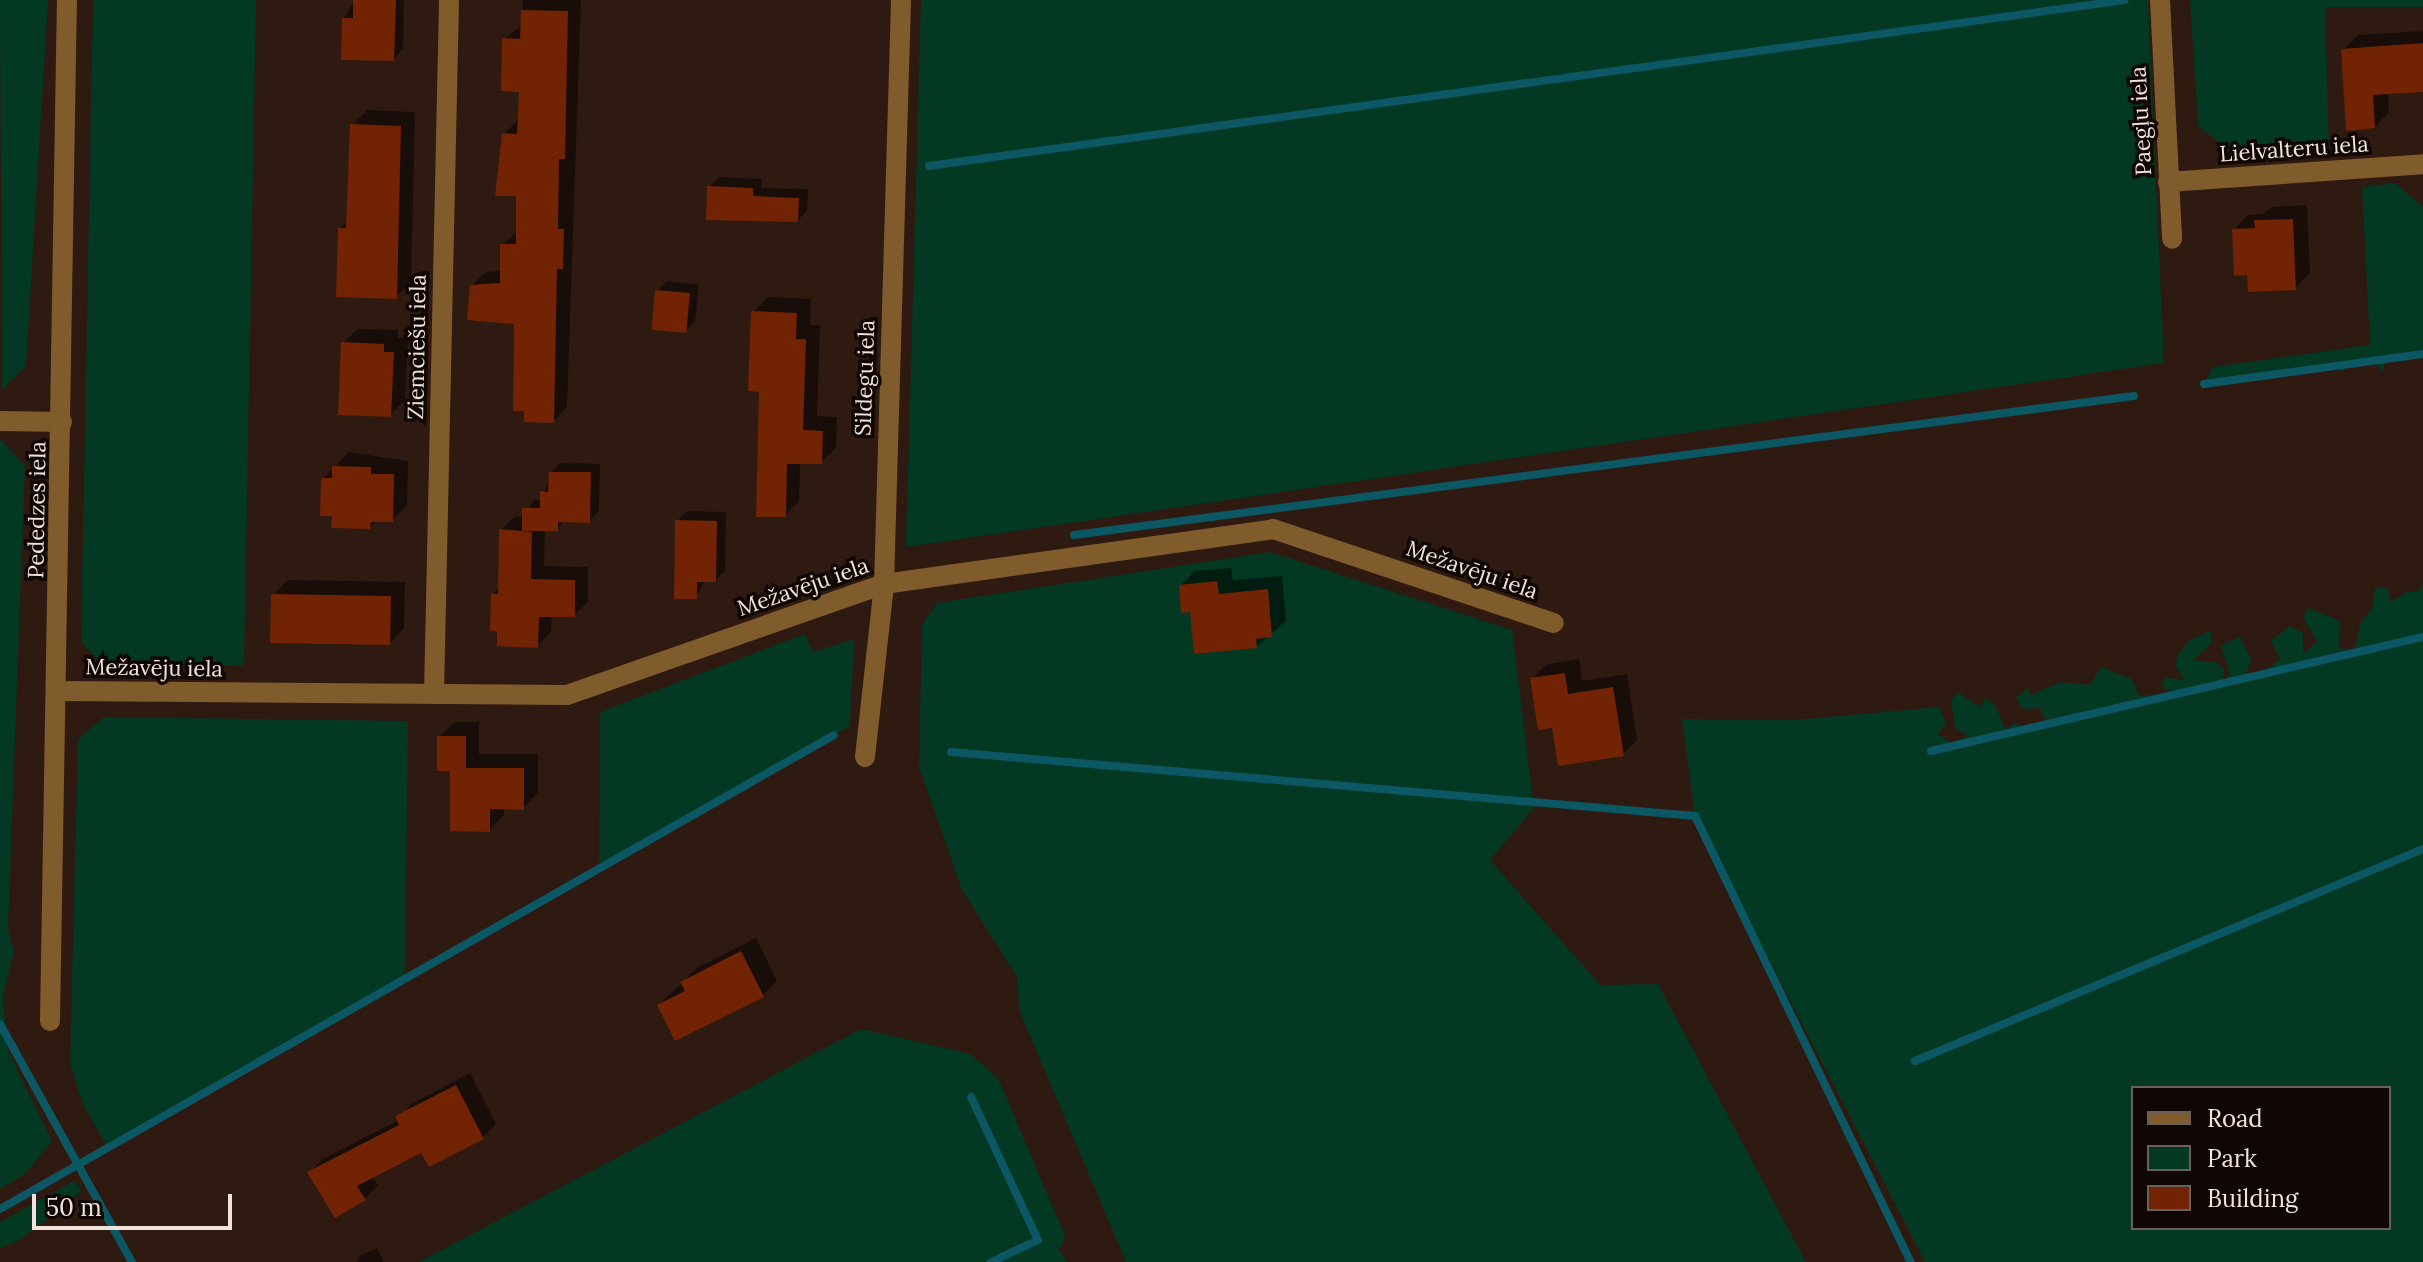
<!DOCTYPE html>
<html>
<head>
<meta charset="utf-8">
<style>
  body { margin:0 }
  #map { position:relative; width:2423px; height:1262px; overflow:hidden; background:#2e1a10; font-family:Lora,serif }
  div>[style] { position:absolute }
  .green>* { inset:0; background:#033822 }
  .shadow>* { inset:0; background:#0007 }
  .stream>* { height:8px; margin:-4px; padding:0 4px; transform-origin:4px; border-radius:4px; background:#0b5764 }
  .building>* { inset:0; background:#712304; transform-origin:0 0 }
  .minor>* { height:20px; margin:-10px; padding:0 10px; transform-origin:10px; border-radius:10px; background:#805b2c }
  span { translate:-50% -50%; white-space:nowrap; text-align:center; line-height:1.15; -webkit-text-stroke:7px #100704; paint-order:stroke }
  .street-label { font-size:22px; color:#f1e3dc }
  .legend { position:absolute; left:2131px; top:1086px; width:260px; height:144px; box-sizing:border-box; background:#100704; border:2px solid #6a5f5a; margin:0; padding:10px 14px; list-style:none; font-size:24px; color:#f1e3dc }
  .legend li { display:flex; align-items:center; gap:16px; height:40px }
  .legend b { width:40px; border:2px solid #6a5f5a }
  .scale { position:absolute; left:32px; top:1194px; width:200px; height:36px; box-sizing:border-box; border:4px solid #f1e3dc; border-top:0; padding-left:10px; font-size:24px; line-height:28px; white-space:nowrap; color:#f1e3dc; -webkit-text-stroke:6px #100704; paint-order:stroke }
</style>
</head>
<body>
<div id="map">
  <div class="green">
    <i style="clip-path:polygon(0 0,48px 0,26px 366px,2px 390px)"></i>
    <i style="clip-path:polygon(93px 0,256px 0,244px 666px,102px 665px,81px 641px)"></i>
    <i style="clip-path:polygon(921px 0,2148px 0,2164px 363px,906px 547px)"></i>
    <i style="clip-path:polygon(2190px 0,2423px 0,2423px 7px,2325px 7px,2329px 148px,2230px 151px,2198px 126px)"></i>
    <i style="clip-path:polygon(2395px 183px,2423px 207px,2423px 351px,2386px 356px,2383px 372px,2371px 359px,2350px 361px,2342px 373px,2333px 362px,2204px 384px,2213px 367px,2370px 345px,2362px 187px)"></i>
    <i style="clip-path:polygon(0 439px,25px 466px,8px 929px,14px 951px,3px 995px,7px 1049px,52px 1141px,25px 1174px,0 1189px)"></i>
    <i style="clip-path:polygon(1270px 552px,1512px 630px,1534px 808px,1490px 860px,1600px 985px,1658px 984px,1806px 1262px,1126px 1262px,1019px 1010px,1017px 977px,962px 890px,919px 767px,922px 625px,937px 603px)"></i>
    <i style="clip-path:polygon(evenodd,2423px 583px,2423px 1262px,1925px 1262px,1695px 816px,1682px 719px,1794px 720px,1939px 707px,1946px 723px,1938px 734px,1951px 743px,1968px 736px,1955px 728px,1951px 700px,1958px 692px,1980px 707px,1985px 698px,1995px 705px,2006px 730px,2015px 723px,2030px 731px,2045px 719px,2040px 708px,2022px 709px,2016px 697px,2028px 688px,2031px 695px,2061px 682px,2090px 685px,2101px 667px,2132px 679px,2139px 696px,2172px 693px,2161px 685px,2165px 677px,2184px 681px,2176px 667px,2177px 656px,2190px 640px,2211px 631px,2211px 644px,2193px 660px,2216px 662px,2224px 670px,2223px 681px,2230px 674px,2221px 646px,2240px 636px,2251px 660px,2246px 674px,2261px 674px,2280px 659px,2271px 641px,2289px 626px,2303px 633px,2303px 654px,2317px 641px,2303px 618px,2308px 608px,2340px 621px,2339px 648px,2354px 651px,2361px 621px,2372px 609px,2375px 588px,2387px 587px,2390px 602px,2407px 592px,2418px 592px,2423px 583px,2133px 1088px,2389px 1088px,2389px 1228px,2133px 1228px,2133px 1088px)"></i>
    <i style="clip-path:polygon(805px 634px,813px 652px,854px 639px,850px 726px,599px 869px,600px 712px)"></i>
    <i style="clip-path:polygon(104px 717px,408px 721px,405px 979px,108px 1148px,83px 1105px,70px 1064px,78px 739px)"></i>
    <i style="clip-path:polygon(861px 1029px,971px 1054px,999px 1080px,1065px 1236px,1059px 1251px,1068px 1262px,419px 1262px)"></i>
    <i style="clip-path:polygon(74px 1181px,82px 1191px,20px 1240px,0 1248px,0 1222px)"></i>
  </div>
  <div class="shadow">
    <i style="clip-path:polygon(355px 0,404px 0,403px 49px,394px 59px,344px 18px)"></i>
    <i style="clip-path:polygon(523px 0,581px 0,567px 407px,553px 421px,516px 322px,472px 285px,486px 272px,502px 271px,502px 245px,518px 231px,518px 195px,504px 134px,518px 120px,521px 90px,504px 39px,522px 25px)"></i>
    <i style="clip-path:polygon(2423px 31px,2423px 90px,2388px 92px,2389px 112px,2375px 127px,2343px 50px,2358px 35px)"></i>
    <i style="clip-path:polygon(367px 110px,415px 112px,411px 282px,396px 297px,340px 228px,348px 220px,352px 125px)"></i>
    <i style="clip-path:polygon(719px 177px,762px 179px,761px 188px,808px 189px,807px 211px,798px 220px,709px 187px)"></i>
    <i style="clip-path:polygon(2307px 205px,2310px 273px,2295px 288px,2234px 230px,2248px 215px,2263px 214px,2271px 207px)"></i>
    <i style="clip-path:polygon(667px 281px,699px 285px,695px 321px,686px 331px,657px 291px)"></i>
    <i style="clip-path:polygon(768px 297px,811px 299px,810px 325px,820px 325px,817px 416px,837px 417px,836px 448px,821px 462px,800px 462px,799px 501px,785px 515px,761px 390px,753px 312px)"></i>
    <i style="clip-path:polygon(358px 329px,398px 330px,398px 338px,408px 338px,405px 400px,390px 415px,343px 343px)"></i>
    <i style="clip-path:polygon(349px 452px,408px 461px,407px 506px,392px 520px,377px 520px,370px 527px,334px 514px,323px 479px)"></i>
    <i style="clip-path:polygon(560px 463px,600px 464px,599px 511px,589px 521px,566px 520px,557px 529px,545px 529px,544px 566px,588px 567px,588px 602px,574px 615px,552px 615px,551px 632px,537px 646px,493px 594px,500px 588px,501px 530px,515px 516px,524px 517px,534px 500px,542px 500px,551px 473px)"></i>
    <i style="clip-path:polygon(687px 511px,726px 512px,725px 571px,716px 580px,705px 580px,696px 597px,677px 521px)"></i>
    <i style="clip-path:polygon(1231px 568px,1233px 580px,1282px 576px,1286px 621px,1256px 647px,1192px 610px,1181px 585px,1195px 571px)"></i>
    <i style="clip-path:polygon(288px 580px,405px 582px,404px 628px,390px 643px,273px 595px)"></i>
    <i style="clip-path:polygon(1579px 659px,1582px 681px,1627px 674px,1637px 740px,1623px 754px,1554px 726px,1532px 679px,1547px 664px)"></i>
    <i style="clip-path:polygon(454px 722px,479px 722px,479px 754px,538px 754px,538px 793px,523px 808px,504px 807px,504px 815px,489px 830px,439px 737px)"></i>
    <i style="clip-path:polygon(756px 938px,777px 981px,763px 995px,659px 1005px,697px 968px)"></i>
    <i style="clip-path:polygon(470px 1073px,496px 1124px,483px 1137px,422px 1150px,372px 1176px,378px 1185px,365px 1199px,310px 1172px,323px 1159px,399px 1120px,411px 1104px)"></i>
    <i style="clip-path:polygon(377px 1248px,384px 1262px,357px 1262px,360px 1256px)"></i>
  </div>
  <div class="stream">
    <i style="left:929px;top:166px;width:1207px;rotate:-7.9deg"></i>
    <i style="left:2204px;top:384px;width:221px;rotate:-7.8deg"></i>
    <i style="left:1074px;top:535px;width:1069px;rotate:-7.47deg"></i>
    <i style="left:1931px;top:751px;width:505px;rotate:-13.05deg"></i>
    <i style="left:951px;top:752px;width:747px;rotate:4.92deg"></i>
    <i style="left:1695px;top:816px;width:496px;rotate:64.2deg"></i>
    <i style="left:0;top:1024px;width:272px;rotate:61deg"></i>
    <i style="left:1915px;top:1061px;width:550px;rotate:-22.65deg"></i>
    <i style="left:971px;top:1097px;width:158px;rotate:64.9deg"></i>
    <i style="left:1038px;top:1240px;width:52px;rotate:154.9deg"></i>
    <i style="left:0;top:1209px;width:959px;rotate:-29.61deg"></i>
  </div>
  <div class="building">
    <i style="clip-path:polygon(353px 0,396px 0,394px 61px,341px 60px,342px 18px,353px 18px)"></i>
    <i style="clip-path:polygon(521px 10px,568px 11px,565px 159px,559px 159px,558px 229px,564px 229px,563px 269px,557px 269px,554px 423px,524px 422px,524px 411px,513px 411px,514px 324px,467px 320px,470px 285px,500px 283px,500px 244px,516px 244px,516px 196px,495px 196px,502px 133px,517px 134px,519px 92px,501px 91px,502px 38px,520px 39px)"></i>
    <i style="clip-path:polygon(2423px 43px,2423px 92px,2373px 95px,2375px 128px,2346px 131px,2341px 49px)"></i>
    <i style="clip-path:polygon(350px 124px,401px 126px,397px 299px,336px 297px,338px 228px,346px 228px)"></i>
    <i style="clip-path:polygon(707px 186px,753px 188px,753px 196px,799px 198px,798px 222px,706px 220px)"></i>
    <i style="clip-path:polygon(2293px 219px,2296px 290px,2248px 292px,2247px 275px,2234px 276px,2232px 229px,2255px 228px,2254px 220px)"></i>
    <i style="left:655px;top:290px;width:35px;height:40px;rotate:5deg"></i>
    <i style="clip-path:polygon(751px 311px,797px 313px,796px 339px,806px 339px,803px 430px,823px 431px,822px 464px,787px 464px,786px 517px,756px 517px,759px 392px,748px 391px)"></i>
    <i style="clip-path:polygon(341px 342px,384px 344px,384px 352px,394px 352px,391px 417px,338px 415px)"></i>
    <i style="clip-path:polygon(332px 466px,371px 467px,371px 474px,394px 474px,393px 522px,371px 522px,370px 529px,331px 528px,332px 516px,320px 516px,321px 478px,332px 478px)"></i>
    <i style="clip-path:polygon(549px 472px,591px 472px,590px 523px,558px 522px,558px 531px,522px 531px,522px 508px,540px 508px,540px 491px,548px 492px)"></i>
    <i style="clip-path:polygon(675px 520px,717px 521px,716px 582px,697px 582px,697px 599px,674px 599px)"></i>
    <i style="clip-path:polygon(499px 529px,532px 532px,531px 579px,575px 580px,575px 617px,539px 617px,538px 648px,497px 646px,497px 631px,490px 631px,491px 594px,498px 594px)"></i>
    <i style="clip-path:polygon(1217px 581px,1219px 594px,1268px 589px,1272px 637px,1256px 639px,1257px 648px,1194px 654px,1190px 612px,1181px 613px,1179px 585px)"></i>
    <i style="left:271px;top:594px;width:120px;height:49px;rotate:1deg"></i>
    <i style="clip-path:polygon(1565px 673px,1568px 694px,1613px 687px,1624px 756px,1558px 766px,1552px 728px,1538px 730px,1530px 678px)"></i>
    <i style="clip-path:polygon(437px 736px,466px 736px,466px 768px,524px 768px,524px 810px,490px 809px,490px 832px,450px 831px,450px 771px,437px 771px)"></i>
    <i style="clip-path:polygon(741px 951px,764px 997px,675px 1041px,657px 1005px,685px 991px,680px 982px)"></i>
    <i style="clip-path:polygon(456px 1085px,484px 1139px,429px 1167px,421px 1153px,357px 1186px,366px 1200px,335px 1218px,307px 1172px,399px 1125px,395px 1116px)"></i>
  </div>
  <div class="minor">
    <i style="left:2160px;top:0;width:239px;rotate:87.1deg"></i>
    <i style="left:2168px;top:182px;width:256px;rotate:-4deg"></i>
    <i style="left:0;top:421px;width:62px;rotate:0.9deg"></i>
    <i style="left:59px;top:691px;width:508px;rotate:0.45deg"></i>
    <i style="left:567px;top:695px;width:336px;rotate:-19.3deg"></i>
    <i style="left:884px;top:584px;width:393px;rotate:-8deg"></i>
    <i style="left:1273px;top:529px;width:296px;rotate:18.5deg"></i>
    <i style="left:434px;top:694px;width:694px;rotate:-88.76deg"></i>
    <i style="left:865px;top:757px;width:174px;rotate:-83.7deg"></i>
    <i style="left:884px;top:584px;width:584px;rotate:-88.33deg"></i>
    <i style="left:50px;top:1021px;width:1021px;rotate:-89.05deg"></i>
  </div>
  <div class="street-label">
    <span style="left:2141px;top:121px;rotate:-93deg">Paegļu iela</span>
    <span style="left:2294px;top:149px;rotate:-4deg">Lielvalteru iela</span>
    <span style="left:417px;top:347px;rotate:-89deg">Ziemciešu iela</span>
    <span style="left:865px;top:378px;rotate:-88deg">Sildegu iela</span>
    <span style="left:37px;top:510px;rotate:-89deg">Pededzes iela</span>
    <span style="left:1472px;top:570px;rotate:19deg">Mežavēju iela</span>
    <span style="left:803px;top:587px;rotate:-19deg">Mežavēju iela</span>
    <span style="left:154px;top:668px;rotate:1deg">Mežavēju iela</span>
  </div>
  <ul class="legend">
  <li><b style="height:10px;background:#805b2c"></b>Road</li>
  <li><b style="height:22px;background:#033822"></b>Park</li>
  <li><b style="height:22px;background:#712304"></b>Building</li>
  </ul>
  <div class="scale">50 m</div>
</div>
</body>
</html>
